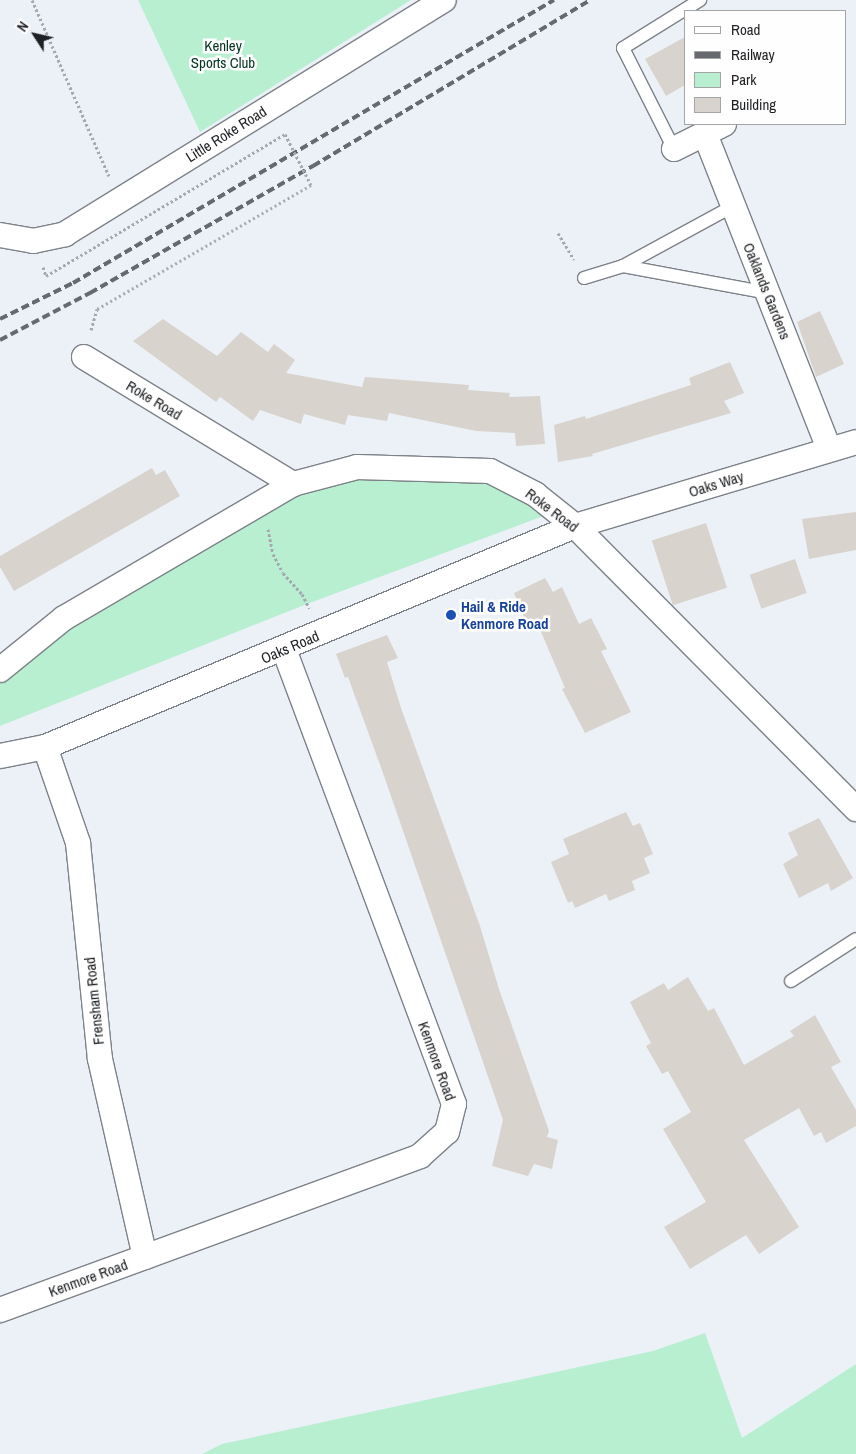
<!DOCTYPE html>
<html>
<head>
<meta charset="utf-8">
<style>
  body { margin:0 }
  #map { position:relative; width:856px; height:1454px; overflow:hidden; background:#ecf1f8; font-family:"Archivo Narrow",sans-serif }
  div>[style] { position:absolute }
  .green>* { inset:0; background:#b8efd1 }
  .building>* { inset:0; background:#d8d3cc; transform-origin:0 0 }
  .path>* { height:3px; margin-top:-1.5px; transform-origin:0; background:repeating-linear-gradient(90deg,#a5a9af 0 2.5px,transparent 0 5px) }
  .roads { filter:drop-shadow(1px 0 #7d8288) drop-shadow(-1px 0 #7d8288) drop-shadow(0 1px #7d8288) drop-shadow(0 -1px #7d8288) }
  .service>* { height:12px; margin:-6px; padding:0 6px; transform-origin:6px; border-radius:6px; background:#fff }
  .minor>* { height:24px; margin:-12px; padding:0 12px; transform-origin:12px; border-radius:12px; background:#fff }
  .rail>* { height:4px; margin-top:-2px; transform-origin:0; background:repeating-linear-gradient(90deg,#66696d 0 8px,transparent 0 12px) }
  .path-bridge>* { height:3px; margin-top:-1.5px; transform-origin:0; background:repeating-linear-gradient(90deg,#a5a9af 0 2.5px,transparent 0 5px) }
  .dots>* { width:14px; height:14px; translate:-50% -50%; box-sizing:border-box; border:2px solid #fefefe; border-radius:50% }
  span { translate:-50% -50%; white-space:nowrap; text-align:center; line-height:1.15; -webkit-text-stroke:5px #fefefe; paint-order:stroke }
  .park-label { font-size:15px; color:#013621 }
  .street-label { font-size:15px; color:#1e2023 }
  .transit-label { font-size:15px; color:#164399; font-weight:700 }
  .left { translate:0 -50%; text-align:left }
  .legend { position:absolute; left:684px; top:10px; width:162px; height:115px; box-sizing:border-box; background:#fefefe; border:1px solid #a4a5a6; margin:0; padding:6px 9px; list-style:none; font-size:15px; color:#1e2023 }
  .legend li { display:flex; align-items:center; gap:10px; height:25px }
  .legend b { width:25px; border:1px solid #a4a5a6 }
  .north { position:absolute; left:10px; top:10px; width:50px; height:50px; -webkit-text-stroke:4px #fefefe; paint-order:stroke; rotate:305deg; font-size:14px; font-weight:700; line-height:20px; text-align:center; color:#1e2023 }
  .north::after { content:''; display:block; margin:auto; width:18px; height:22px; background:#1e2023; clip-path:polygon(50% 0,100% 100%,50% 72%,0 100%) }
</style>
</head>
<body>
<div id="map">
  <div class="green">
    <i style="clip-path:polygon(138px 0,411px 0,200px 132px)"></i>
    <i style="clip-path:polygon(357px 467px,490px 471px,557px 511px,307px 604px,0 726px,0 670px,293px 484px)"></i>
    <i style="clip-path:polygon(705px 1333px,742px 1438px,856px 1364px,856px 1454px,202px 1454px,222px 1444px,653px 1351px)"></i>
  </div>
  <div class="building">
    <i style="clip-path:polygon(685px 37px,685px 85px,666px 96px,645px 59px)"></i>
    <i style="clip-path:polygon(820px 311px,844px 364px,816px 377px,797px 322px)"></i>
    <i style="clip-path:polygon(163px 319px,217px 356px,241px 332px,268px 352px,274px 344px,295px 360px,286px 373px,362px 387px,365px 377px,469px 385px,468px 390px,510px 393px,509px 397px,540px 396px,545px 444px,516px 446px,515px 433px,476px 431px,389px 413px,387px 421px,348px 415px,345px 425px,304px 414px,301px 424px,260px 410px,253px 421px,220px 397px,216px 402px,133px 341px)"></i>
    <i style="clip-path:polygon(730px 362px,744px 393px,724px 401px,731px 413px,592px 454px,593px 456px,558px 462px,554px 425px,585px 416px,586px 419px,691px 385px,689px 378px)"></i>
    <i style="clip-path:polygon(152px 468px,156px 475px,165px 470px,180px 496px,14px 591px,0 567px,0 556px)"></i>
    <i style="clip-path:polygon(856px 512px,856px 550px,809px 559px,802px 519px)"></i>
    <i style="left:706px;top:523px;width:68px;height:57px;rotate:72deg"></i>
    <i style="left:795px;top:559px;width:36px;height:48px;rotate:71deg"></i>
    <i style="clip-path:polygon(545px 578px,553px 592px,562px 587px,579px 624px,591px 618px,607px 649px,601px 651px,631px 712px,585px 733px,562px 689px,565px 688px,538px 625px,529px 629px,514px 593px)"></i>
    <i style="clip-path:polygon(387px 635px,398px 658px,387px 662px,401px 708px,480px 926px,499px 989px,549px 1131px,547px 1137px,558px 1140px,552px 1169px,534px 1164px,528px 1176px,492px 1166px,503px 1120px,383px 773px,348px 677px,345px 678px,336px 654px)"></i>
    <i style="clip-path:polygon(626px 812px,633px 826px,640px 823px,653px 854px,644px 858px,650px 873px,632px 881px,635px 890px,609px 901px,606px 894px,575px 908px,572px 901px,568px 903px,551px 862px,569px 854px,563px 839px)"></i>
    <i style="clip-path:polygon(819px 818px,853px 878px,831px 891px,828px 883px,799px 898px,783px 864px,798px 855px,788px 833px)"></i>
    <i style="clip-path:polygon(688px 977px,708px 1011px,714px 1008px,744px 1065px,794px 1036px,790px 1031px,815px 1015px,841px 1062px,831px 1067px,856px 1110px,856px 1126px,826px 1143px,821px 1132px,814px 1136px,799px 1108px,744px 1140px,799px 1227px,759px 1254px,746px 1235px,690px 1269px,664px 1227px,706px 1202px,663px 1129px,691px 1112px,668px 1071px,662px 1074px,646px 1046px,651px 1043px,630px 1002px,664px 983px,668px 990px)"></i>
  </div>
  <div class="path">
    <i style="left:32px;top:0;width:192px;rotate:66.4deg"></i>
    <i style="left:558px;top:233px;width:31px;rotate:59deg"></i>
    <i style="left:43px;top:267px;width:9px;rotate:72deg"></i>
    <i style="left:91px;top:330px;width:22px;rotate:-74deg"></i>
    <i style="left:268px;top:529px;width:25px;rotate:79deg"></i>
    <i style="left:273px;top:554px;width:21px;rotate:62deg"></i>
    <i style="left:283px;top:573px;width:28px;rotate:48deg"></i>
    <i style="left:302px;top:594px;width:16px;rotate:63deg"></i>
  </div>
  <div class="roads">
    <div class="service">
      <i style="left:674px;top:149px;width:113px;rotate:-116.8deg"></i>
      <i style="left:623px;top:48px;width:91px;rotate:-31.9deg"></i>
      <i style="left:623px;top:266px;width:147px;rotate:10.5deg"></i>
      <i style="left:584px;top:278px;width:41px;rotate:-17.1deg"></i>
      <i style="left:623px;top:266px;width:125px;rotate:-28.6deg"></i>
      <i style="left:791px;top:981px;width:77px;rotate:-32.9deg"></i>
    </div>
    <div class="minor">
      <i style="left:705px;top:134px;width:339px;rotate:68.5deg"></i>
      <i style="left:674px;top:149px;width:56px;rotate:-26.6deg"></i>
      <i style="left:0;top:235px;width:34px;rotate:10deg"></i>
      <i style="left:33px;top:241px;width:33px;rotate:-12deg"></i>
      <i style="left:65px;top:234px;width:445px;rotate:-31.7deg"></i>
      <i style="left:84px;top:357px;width:245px;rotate:31.3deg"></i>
      <i style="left:293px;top:484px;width:66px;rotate:-14.9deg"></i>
      <i style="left:357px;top:467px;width:133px;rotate:1.7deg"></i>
      <i style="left:490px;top:471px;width:51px;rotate:27.1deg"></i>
      <i style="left:535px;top:494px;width:51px;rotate:38.7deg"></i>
      <i style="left:575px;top:526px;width:399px;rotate:45.2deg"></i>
      <i style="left:0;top:670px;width:82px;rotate:-39.1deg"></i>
      <i style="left:64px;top:618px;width:265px;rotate:-30.3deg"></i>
      <i style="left:45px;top:747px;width:102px;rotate:71deg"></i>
      <i style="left:78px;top:843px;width:217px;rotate:84.2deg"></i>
      <i style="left:100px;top:1059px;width:203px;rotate:77.2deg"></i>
      <i style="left:0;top:756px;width:46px;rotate:-11.3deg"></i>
      <i style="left:45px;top:747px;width:574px;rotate:-22.64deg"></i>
      <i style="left:575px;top:526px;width:293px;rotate:-16.6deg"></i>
      <i style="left:0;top:1310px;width:447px;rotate:-20.1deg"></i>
      <i style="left:420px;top:1156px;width:36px;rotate:-42deg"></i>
      <i style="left:447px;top:1132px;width:29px;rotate:-76deg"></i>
      <i style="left:454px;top:1104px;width:485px;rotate:-110.5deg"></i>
    </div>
  </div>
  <div class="rail">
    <i style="left:0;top:319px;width:81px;rotate:-26.3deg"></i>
    <i style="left:73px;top:283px;width:558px;rotate:-30.47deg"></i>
    <i style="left:0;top:340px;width:102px;rotate:-27.6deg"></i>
    <i style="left:90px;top:293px;width:257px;rotate:-29.7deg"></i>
    <i style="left:313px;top:166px;width:323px;rotate:-30.9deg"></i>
  </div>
  <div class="path-bridge">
    <i style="left:46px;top:276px;width:278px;rotate:-30.7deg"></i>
    <i style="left:285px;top:134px;width:57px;rotate:63deg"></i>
    <i style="left:311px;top:185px;width:247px;rotate:149.9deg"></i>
  </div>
  <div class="dots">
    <i style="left:451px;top:615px;background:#1a4fb4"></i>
  </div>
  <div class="park-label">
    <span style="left:223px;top:54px">Kenley<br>Sports Club</span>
  </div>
  <div class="street-label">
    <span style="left:226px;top:134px;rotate:-32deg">Little Roke Road</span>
    <span style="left:767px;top:291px;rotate:68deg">Oaklands Gardens</span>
    <span style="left:154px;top:400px;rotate:31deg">Roke Road</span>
    <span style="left:716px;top:484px;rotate:-17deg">Oaks Way</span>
    <span style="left:552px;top:510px;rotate:37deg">Roke Road</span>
    <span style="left:290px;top:647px;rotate:-23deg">Oaks Road</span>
    <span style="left:94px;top:1001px;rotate:-96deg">Frensham Road</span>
    <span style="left:437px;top:1061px;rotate:70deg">Kenmore Road</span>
    <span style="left:88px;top:1278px;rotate:-20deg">Kenmore Road</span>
  </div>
  <div class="transit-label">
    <span class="left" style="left:461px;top:615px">Hail &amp; Ride<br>Kenmore Road</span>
  </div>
  <ul class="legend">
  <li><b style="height:6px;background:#fff"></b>Road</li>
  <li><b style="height:6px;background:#66696d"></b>Railway</li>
  <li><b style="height:14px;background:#b8efd1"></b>Park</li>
  <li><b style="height:14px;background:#d8d3cc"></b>Building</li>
  </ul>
  <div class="north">N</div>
</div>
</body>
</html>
